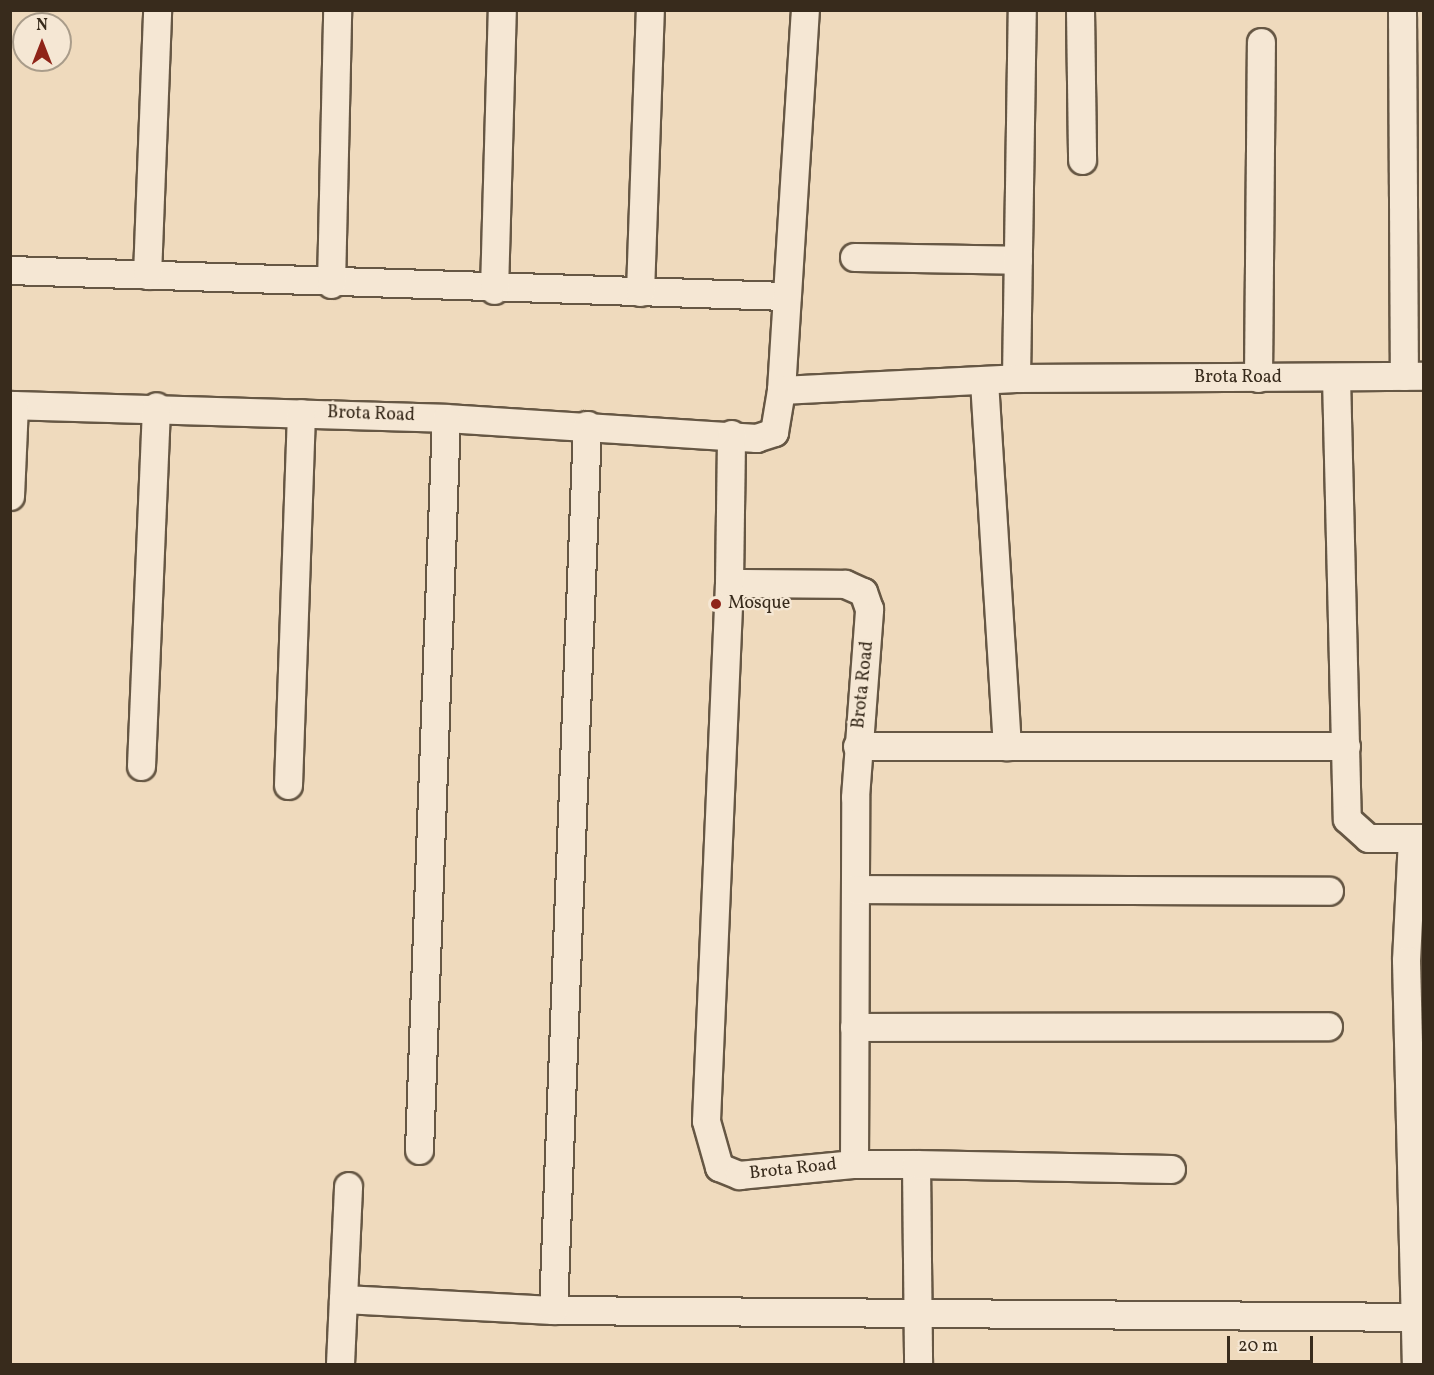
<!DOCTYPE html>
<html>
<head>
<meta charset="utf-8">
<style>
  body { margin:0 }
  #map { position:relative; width:1434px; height:1375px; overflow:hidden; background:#efdabd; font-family:Vollkorn,serif }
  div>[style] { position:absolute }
  .roads { filter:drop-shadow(2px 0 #665744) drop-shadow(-2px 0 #665744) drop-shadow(0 2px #665744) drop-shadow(0 -2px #665744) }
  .minor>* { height:27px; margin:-13.5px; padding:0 13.5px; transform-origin:13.5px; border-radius:13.5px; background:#f5e7d4 }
  .dots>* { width:16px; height:16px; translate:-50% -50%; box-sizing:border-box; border:3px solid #f5e7d4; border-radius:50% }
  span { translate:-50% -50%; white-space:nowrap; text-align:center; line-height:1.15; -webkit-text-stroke:4.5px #f5e7d4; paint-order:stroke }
  .street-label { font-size:18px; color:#382b1c }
  .poi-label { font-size:18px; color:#382b1c }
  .left { translate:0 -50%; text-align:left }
  .frame { position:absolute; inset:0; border:12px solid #382b1c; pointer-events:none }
  .north { position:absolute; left:12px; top:12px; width:60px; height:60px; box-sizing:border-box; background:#f5e7d4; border:2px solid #a99c8a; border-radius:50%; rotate:0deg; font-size:16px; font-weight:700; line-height:24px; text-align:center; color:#382b1c }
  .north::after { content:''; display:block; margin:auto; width:21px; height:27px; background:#8f2418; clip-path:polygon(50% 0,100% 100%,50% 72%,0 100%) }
  .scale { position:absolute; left:1227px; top:1336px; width:86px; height:27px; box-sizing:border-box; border:3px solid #382b1c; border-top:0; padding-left:8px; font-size:18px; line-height:21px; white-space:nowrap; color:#382b1c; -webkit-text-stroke:4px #f5e7d4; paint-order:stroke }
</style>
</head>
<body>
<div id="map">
  <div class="roads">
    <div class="minor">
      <i style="left:1080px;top:10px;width:150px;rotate:89.2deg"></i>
      <i style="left:1402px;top:10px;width:366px;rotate:89.7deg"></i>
      <i style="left:854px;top:257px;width:164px;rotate:1deg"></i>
      <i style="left:10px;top:270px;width:775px;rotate:1.92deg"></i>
      <i style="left:147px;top:275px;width:265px;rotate:-87.8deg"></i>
      <i style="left:331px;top:284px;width:274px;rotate:-88.7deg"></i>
      <i style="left:494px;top:290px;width:280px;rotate:-88.4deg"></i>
      <i style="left:640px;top:292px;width:282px;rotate:-88deg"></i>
      <i style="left:1336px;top:377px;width:442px;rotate:88.6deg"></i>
      <i style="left:1347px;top:819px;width:28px;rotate:42deg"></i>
      <i style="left:1368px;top:838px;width:56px"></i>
      <i style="left:1016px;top:378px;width:368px;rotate:-89.1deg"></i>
      <i style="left:1258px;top:378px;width:336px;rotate:-89.5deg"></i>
      <i style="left:984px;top:381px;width:366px;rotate:86.4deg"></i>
      <i style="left:781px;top:390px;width:381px;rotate:-86.4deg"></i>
      <i style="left:10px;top:405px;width:436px;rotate:1.7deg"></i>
      <i style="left:446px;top:418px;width:311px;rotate:3.7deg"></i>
      <i style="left:756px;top:438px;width:19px;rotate:-18deg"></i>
      <i style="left:774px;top:432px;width:43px;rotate:-80.5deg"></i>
      <i style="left:781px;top:390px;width:235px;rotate:-2.9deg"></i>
      <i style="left:1016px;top:378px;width:408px;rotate:-0.3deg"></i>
      <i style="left:10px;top:496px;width:91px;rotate:-87.5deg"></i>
      <i style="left:729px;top:583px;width:538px;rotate:92.45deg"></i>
      <i style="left:706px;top:1121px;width:48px;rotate:74.2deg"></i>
      <i style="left:719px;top:1167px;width:22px;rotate:22deg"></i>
      <i style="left:739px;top:1175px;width:116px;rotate:-5.5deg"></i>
      <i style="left:854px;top:1164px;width:367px;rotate:-89.8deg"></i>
      <i style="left:855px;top:797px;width:189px;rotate:-85.7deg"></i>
      <i style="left:869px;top:609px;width:18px;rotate:-109deg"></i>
      <i style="left:863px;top:592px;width:20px;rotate:-156deg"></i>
      <i style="left:845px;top:584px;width:116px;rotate:-179.5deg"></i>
      <i style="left:729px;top:583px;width:149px;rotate:-89.2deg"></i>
      <i style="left:857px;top:746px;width:489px"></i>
      <i style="left:141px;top:766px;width:360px;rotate:-87.6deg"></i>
      <i style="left:288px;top:785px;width:372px;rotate:-88deg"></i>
      <i style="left:1412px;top:838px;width:122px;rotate:92.8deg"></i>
      <i style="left:1406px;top:960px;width:404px;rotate:88.6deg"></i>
      <i style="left:855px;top:889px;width:474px;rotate:0.2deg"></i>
      <i style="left:854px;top:1027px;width:474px;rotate:-0.1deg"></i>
      <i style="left:419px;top:1150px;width:732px;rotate:-87.89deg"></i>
      <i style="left:854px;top:1164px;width:62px"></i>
      <i style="left:916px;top:1164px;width:200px;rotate:89.4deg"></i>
      <i style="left:916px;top:1164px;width:255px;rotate:1.1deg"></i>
      <i style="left:343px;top:1299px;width:210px;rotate:3deg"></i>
      <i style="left:553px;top:1310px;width:871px;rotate:0.46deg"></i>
      <i style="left:553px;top:1310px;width:886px;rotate:-87.8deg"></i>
      <i style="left:340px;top:1364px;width:178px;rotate:-87.4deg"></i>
    </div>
  </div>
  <div class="dots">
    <i style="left:716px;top:604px;background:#8f2418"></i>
  </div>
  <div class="street-label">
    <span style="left:1238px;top:378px">Brota Road</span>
    <span style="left:371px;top:415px;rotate:2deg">Brota Road</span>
    <span style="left:864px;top:685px;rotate:-84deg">Brota Road</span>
    <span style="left:793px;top:1170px;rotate:-6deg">Brota Road</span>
  </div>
  <div class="poi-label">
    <span class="left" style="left:728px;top:604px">Mosque</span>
  </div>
  <div class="frame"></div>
  <div class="north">N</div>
  <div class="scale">20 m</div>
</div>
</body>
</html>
